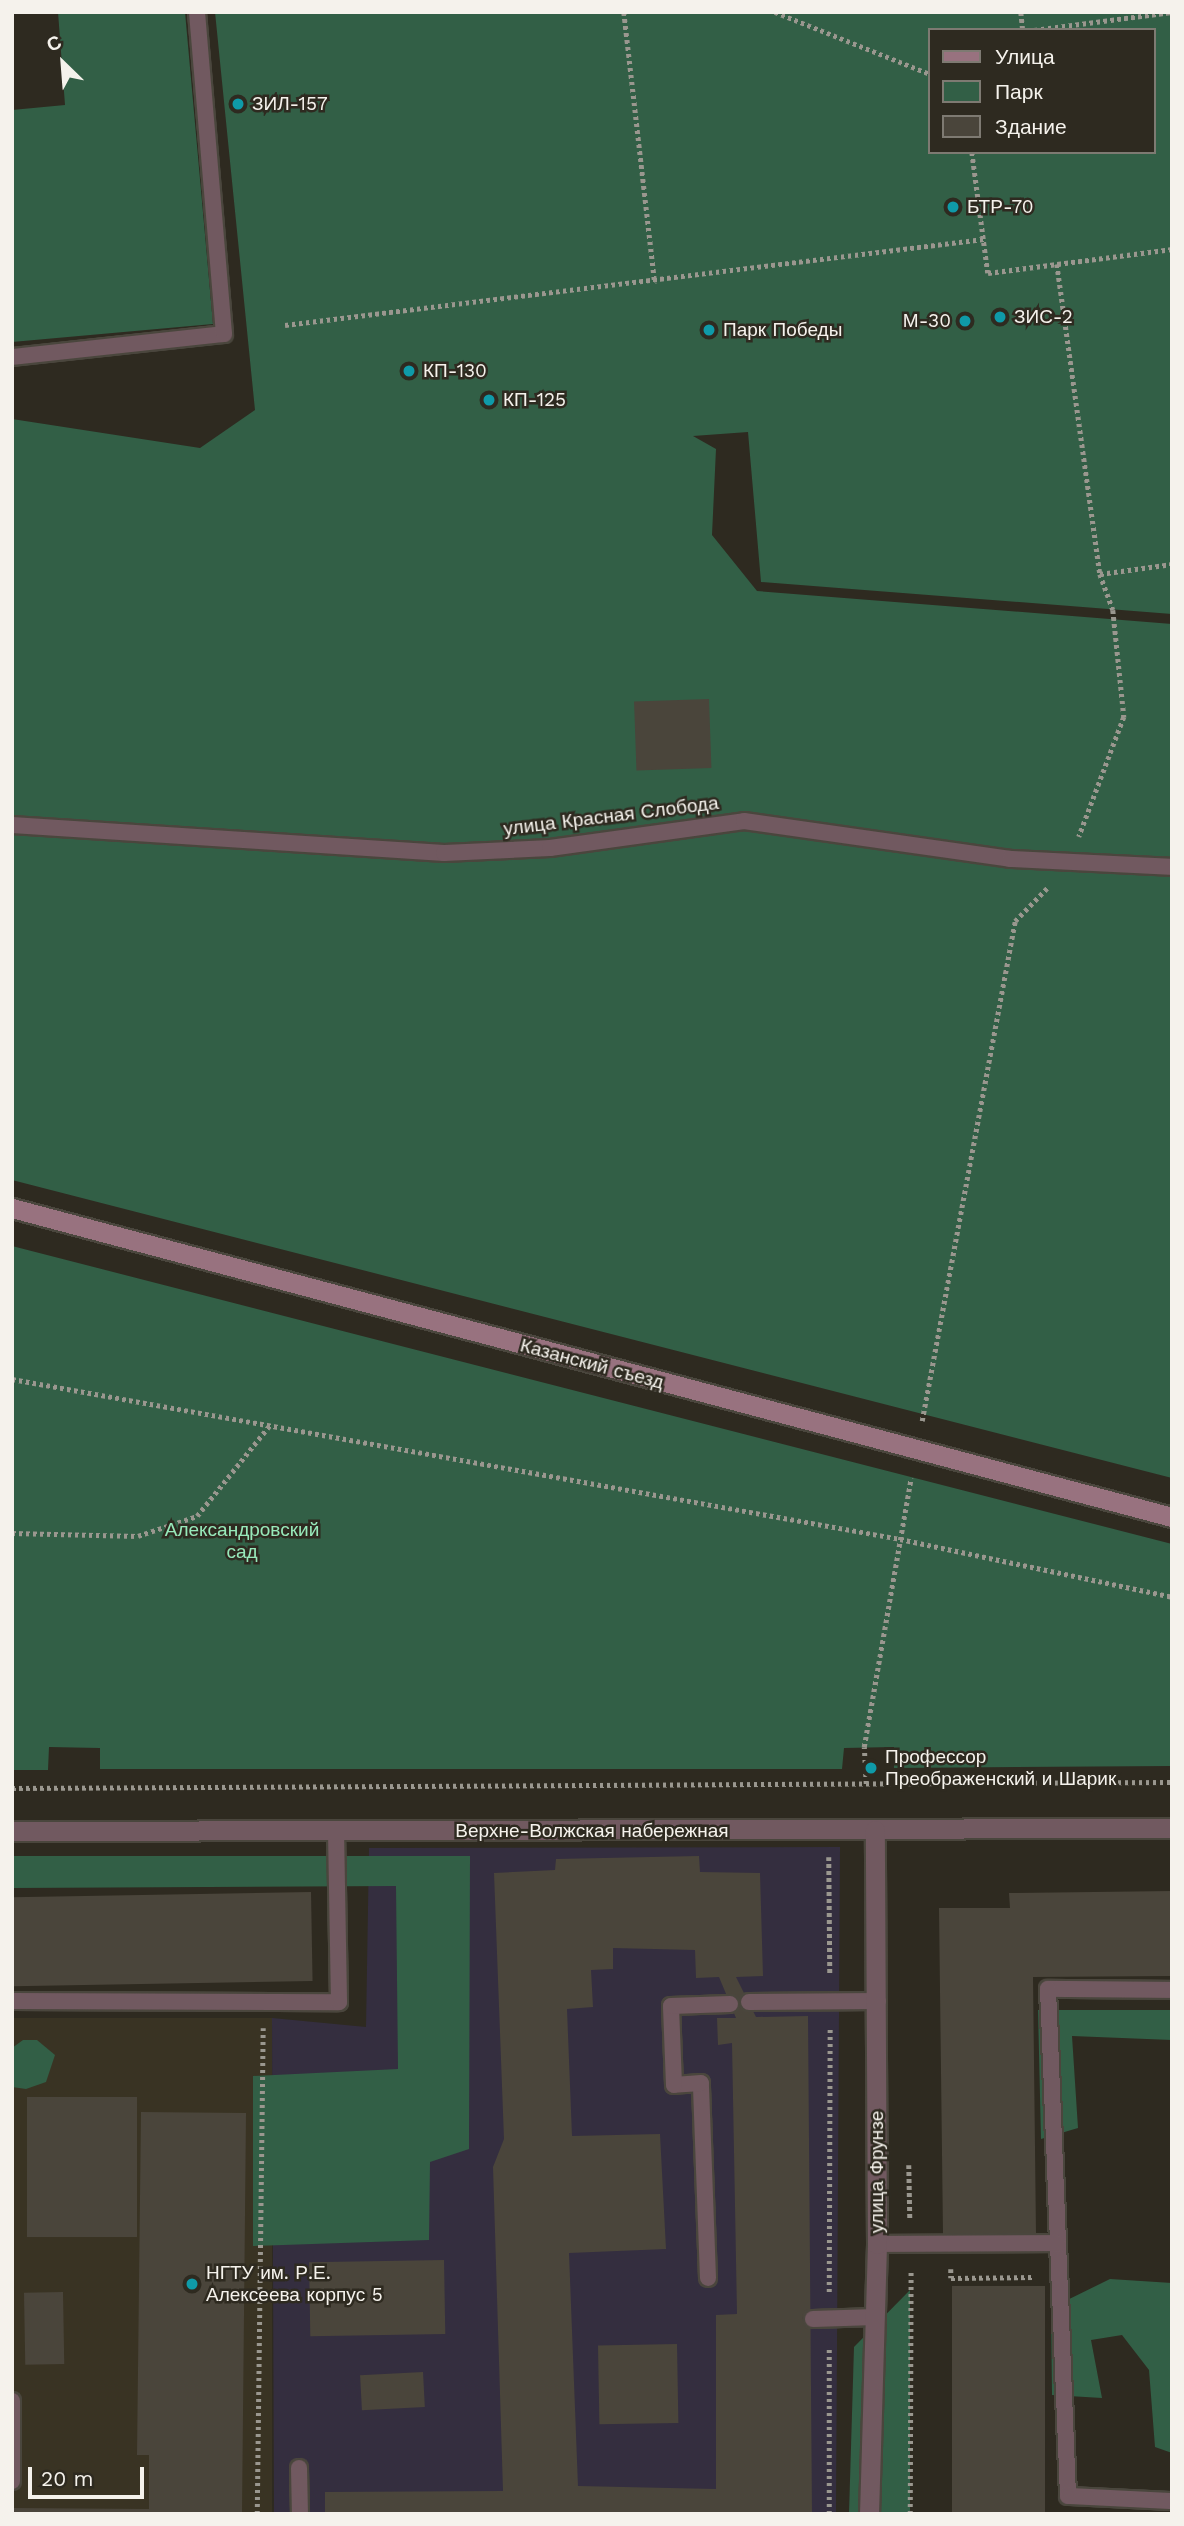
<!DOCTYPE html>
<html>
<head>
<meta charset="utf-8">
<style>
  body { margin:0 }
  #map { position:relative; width:1184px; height:2526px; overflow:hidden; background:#2e2a20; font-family:"Work Sans",sans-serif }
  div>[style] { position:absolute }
  .built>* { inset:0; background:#393323; transform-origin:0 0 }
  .medical>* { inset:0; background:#342e3f }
  .green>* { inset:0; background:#325f46 }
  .building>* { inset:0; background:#4a453b; transform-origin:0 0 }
  .path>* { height:4.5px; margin-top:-2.25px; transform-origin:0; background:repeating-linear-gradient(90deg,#9a978f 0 3.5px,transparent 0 7px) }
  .roads { filter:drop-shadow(2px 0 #4a463d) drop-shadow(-2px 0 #4a463d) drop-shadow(0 2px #4a463d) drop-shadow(0 -2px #4a463d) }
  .service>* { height:16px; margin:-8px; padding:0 8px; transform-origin:8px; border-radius:8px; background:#715960 }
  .minor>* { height:19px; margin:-9.5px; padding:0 9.5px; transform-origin:9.5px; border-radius:9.5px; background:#715960 }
  .secondary>* { height:19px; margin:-9.5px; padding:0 9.5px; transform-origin:9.5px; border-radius:9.5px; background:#98727f }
  .dots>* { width:19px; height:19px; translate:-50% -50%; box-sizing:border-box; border:4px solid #2e2a20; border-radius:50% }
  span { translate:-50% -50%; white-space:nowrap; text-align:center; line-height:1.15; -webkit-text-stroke:5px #2e2a20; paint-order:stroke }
  .poi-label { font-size:19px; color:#f5f2ec }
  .left { translate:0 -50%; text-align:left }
  .right { translate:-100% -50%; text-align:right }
  .street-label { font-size:19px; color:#f5f2ec }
  .park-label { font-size:19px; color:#97e9ba }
  .frame { position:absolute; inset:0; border:14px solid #f5f2ec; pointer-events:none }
  .legend { position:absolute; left:928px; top:28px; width:228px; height:126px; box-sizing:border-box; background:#2e2a20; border:2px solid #7e7a72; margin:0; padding:9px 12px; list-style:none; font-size:21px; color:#f5f2ec }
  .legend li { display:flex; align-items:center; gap:14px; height:35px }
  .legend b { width:35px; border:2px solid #7e7a72 }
  .north { position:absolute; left:28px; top:28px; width:70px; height:70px; -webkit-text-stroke:5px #2e2a20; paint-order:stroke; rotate:335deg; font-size:19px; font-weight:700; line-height:28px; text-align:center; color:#f5f2ec }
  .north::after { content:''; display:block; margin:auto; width:24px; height:32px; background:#f5f2ec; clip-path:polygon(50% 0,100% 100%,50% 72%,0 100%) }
  .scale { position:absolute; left:28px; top:2467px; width:116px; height:32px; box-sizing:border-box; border:4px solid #f5f2ec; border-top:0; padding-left:9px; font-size:21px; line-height:24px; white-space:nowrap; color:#f5f2ec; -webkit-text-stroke:5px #2e2a20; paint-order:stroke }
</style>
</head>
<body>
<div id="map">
  <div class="built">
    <i style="left:272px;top:2018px;width:496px;height:260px;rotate:90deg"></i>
  </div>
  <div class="medical">
    <i style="clip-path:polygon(840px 1847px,836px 2514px,274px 2514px,272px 2018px,366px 2027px,369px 1848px)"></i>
  </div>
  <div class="green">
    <i style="clip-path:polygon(58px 12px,185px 12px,213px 324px,12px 342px,12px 110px,65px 105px)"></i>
    <i style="clip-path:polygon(evenodd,215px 12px,1172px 12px,1172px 614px,761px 582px,748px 432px,693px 436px,716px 449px,712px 535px,757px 591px,1172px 624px,1172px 1478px,12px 1180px,12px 419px,200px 448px,255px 410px,215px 12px,930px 30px,1154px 30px,1154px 152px,930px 152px,930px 30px)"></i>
    <i style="clip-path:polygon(12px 1246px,1172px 1544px,1172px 1766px,894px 1768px,894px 1747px,844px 1748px,842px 1769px,100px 1769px,100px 1748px,49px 1747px,48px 1770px,12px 1770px)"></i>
    <i style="clip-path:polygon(12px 1856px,470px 1856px,469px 2149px,430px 2162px,429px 2240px,253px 2246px,253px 2076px,398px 2069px,396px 1886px,12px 1888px)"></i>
    <i style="clip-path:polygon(1038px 2010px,1172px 2010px,1172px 2040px,1072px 2036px,1078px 2128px,1041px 2139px)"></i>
    <i style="clip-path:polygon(23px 2040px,37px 2040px,55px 2055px,46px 2082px,26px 2089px,12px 2087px,12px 2048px)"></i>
    <i style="clip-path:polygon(1110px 2279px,1172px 2283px,1172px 2453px,1155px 2447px,1149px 2370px,1122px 2335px,1091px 2340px,1102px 2398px,1052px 2395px,1051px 2308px)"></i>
    <i style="clip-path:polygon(910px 2290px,910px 2514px,849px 2514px,854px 2347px)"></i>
  </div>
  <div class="building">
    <i style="left:709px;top:699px;width:69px;height:75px;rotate:88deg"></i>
    <i style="clip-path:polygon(evenodd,699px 1856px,700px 1872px,760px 1873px,763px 1976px,736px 1977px,756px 2017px,808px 2016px,812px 2514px,325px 2514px,325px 2492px,503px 2491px,493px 2167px,504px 2139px,494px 1873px,555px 1870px,556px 1859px,699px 1856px,613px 1948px,695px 1950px,696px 1978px,719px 1977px,736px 2018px,717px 2018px,718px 2045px,732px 2043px,737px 2314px,716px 2315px,716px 2489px,578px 2486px,569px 2253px,666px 2249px,660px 2134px,572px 2136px,567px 2009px,593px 2007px,591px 1970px,613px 1969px,613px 1948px)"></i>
    <i style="clip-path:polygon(1172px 1891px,1172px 1976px,1033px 1977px,1036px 2233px,943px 2234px,939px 1908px,1010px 1908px,1009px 1893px)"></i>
    <i style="left:311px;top:1892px;width:89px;height:299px;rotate:89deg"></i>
    <i style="left:137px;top:2097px;width:140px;height:110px;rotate:90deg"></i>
    <i style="clip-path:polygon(141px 2112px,246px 2113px,242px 2514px,12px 2514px,12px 2508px,149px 2509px,149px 2455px,137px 2455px)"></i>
    <i style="left:444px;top:2260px;width:74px;height:135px;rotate:89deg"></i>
    <i style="left:952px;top:2286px;width:93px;height:228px"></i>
    <i style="left:63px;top:2292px;width:72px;height:39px;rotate:89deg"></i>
    <i style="left:677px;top:2344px;width:79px;height:79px;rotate:89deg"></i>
    <i style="left:423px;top:2372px;width:35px;height:63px;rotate:87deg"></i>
  </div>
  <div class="path">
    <i style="left:624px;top:12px;width:273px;rotate:83.5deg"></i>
    <i style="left:775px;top:12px;width:167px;rotate:21.8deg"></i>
    <i style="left:1021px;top:12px;width:18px;rotate:84deg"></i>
    <i style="left:1034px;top:30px;width:139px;rotate:-7.4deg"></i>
    <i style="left:972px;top:152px;width:122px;rotate:82.5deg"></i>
    <i style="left:988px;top:273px;width:186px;rotate:-7.4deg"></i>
    <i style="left:1057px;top:264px;width:313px;rotate:82.1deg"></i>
    <i style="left:1100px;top:574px;width:38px;rotate:70deg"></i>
    <i style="left:1113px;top:610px;width:108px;rotate:84.1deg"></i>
    <i style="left:1124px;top:717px;width:128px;rotate:110.6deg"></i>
    <i style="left:285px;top:325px;width:704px;rotate:-7.01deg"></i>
    <i style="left:1100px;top:574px;width:73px;rotate:-7.9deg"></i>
    <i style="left:12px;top:1379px;width:902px;rotate:10.21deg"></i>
    <i style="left:900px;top:1539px;width:278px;rotate:12deg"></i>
    <i style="left:922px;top:1421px;width:509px;rotate:-79.46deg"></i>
    <i style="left:1015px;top:921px;width:46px;rotate:-45.9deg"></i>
    <i style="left:12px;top:1533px;width:126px;rotate:1.4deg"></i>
    <i style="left:138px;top:1536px;width:62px;rotate:-18.7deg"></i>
    <i style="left:197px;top:1516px;width:117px;rotate:-51.3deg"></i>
    <i style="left:866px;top:1784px;width:37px;rotate:-93deg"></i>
    <i style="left:864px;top:1747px;width:273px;rotate:-80.1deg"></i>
    <i style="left:12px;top:1788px;width:1160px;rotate:-0.3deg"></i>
    <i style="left:829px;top:1857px;width:117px;rotate:89.5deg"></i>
    <i style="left:909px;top:2165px;width:54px;rotate:88.9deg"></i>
    <i style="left:951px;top:2269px;width:9px;rotate:90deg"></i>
    <i style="left:951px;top:2278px;width:83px;rotate:-0.7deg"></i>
    <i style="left:829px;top:2292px;width:264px;rotate:-89.8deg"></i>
    <i style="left:257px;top:2514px;width:486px;rotate:-89.3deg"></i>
    <i style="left:829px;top:2514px;width:167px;rotate:-90deg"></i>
    <i style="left:910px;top:2514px;width:244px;rotate:-89.8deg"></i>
  </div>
  <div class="roads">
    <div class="service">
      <i style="left:12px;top:357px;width:213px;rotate:-6.2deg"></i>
      <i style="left:224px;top:334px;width:323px;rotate:-94.8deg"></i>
      <i style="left:12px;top:825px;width:433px;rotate:3.7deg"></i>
      <i style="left:444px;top:853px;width:106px;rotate:-2.7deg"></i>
      <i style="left:550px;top:848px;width:196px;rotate:-7.9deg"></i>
      <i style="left:744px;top:821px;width:269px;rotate:8.1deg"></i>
      <i style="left:1010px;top:859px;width:162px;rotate:2.8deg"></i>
      <i style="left:1172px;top:1990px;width:124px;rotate:-179.5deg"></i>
      <i style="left:1048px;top:1989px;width:507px;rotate:87.74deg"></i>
      <i style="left:1068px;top:2496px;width:104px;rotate:2.8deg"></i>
      <i style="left:12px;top:2001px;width:327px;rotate:0.2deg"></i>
      <i style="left:339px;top:2002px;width:171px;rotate:-91deg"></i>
      <i style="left:749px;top:2002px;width:129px;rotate:-0.4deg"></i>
      <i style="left:877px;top:2244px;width:181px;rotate:-0.3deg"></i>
      <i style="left:708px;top:2278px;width:195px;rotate:-92.1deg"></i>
      <i style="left:701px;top:2083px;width:27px;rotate:176deg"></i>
      <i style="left:674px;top:2085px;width:79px;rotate:-92.2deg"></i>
      <i style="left:671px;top:2006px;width:59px;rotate:-1.9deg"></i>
      <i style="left:813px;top:2319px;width:62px;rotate:-1.8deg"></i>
      <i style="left:12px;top:2401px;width:80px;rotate:90deg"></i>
      <i style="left:299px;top:2468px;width:46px;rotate:88.8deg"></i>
    </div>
    <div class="minor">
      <i style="left:12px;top:1831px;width:1160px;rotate:-0.15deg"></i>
      <i style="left:869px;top:2514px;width:270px;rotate:-88.3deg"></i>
      <i style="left:877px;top:2244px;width:414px;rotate:-90.3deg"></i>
    </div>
    <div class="secondary">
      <i style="left:12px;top:1208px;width:1200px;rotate:14.92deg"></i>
    </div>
  </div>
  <div class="dots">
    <i style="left:238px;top:104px;background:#0f9aa8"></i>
    <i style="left:953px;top:207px;background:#0f9aa8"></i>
    <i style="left:1000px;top:317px;background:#0f9aa8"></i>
    <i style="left:965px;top:321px;background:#0f9aa8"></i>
    <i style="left:709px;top:330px;background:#0f9aa8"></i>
    <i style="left:409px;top:371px;background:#0f9aa8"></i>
    <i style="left:489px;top:400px;background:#0f9aa8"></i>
    <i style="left:871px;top:1768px;background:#0f9aa8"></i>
    <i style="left:192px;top:2284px;background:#0f9aa8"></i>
  </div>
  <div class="poi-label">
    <span class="left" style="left:252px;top:104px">ЗИЛ-157</span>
    <span class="left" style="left:967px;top:207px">БТР-70</span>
    <span class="left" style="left:1014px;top:317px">ЗИС-2</span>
    <span class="right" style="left:951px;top:321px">М-30</span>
    <span class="left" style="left:723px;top:330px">Парк Победы</span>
    <span class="left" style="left:423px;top:371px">КП-130</span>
    <span class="left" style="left:503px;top:400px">КП-125</span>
    <span class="left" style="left:885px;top:1768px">Профессор<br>Преображенский и Шарик</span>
    <span class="left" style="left:206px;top:2284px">НГТУ им. Р.Е.<br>Алексеева корпус 5</span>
  </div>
  <div class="street-label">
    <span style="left:611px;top:816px;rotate:-7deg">улица Красная Слобода</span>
    <span style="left:592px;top:1364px;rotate:15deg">Казанский съезд</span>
    <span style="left:592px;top:1831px">Верхне-Волжская набережная</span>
    <span style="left:877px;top:2172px;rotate:-90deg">улица Фрунзе</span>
  </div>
  <div class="park-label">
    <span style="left:242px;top:1541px">Александровский<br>сад</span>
  </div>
  <div class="frame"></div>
  <ul class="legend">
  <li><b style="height:9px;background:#98727f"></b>Улица</li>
  <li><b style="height:19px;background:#325f46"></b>Парк</li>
  <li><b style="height:19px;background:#4a453b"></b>Здание</li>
  </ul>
  <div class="north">С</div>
  <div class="scale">20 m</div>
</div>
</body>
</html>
